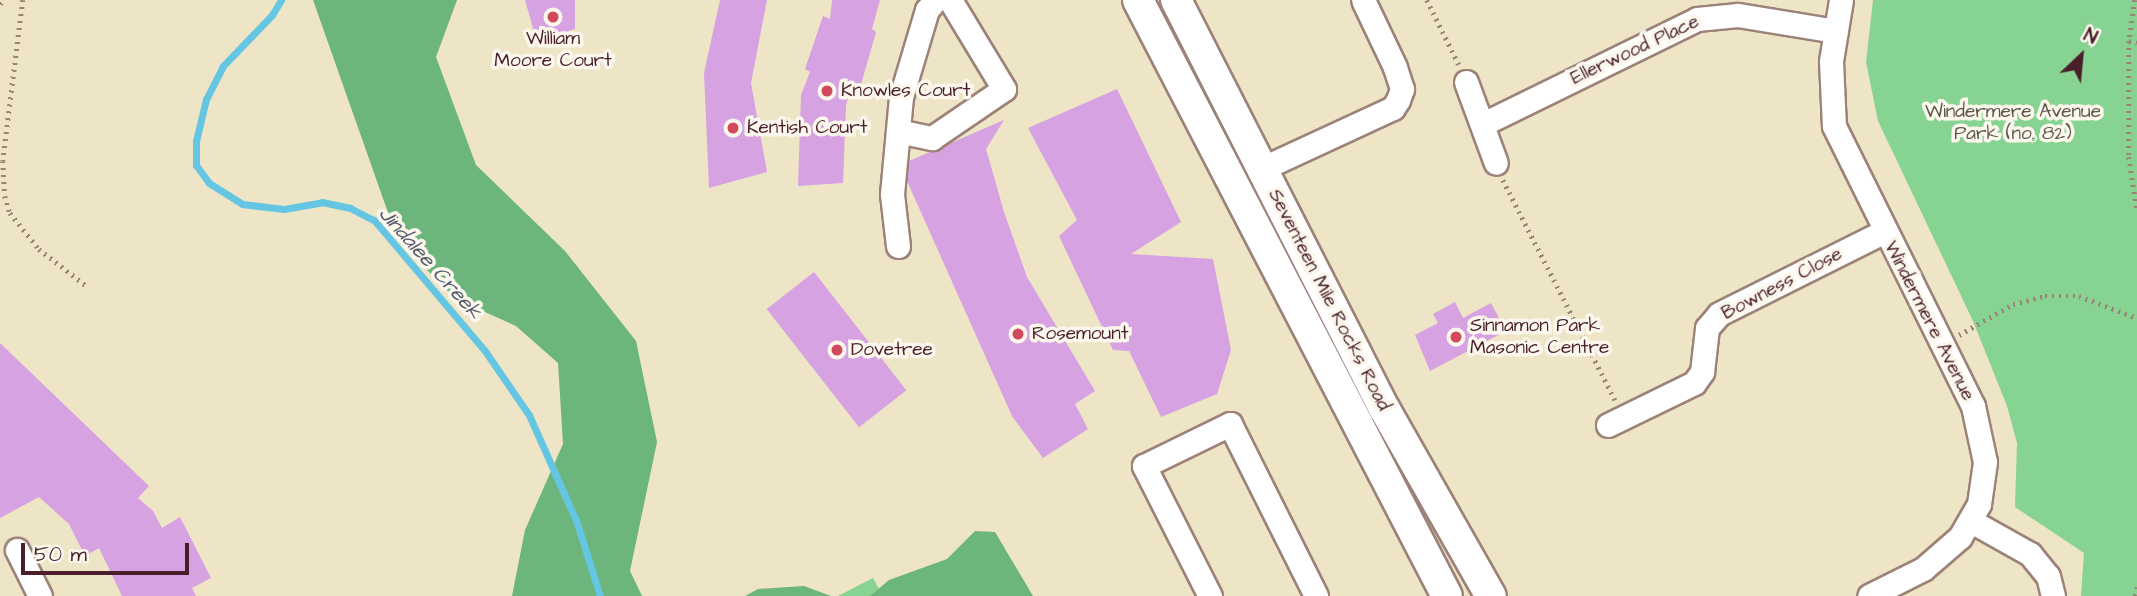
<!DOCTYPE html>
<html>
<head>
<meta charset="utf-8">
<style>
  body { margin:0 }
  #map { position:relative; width:2137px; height:596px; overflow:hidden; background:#eee4c6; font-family:"Architects Daughter",sans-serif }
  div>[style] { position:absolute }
  .green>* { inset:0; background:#86d392 }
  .forest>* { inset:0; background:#6cb57c }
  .stream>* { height:7px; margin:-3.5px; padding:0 3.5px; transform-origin:3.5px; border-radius:3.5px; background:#65c6e3 }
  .building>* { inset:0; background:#d6a2e2; transform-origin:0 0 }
  .path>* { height:4.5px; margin-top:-2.25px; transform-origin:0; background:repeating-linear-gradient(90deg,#9c8278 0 2px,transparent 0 7px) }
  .roads { filter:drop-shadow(2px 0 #9c8278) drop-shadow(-2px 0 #9c8278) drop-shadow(0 2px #9c8278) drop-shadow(0 -2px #9c8278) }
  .minor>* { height:23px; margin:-11.5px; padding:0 11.5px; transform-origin:11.5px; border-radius:11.5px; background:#fff }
  .major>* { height:30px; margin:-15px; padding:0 15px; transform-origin:15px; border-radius:15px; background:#fff }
  .dots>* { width:19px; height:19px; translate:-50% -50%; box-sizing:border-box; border:4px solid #fbf7ec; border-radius:50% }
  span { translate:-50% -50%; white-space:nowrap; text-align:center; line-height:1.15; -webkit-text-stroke:7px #fbf7ec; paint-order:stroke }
  .poi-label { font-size:19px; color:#4a1f2b }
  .left { translate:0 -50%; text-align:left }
  .street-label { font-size:19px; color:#4a1f2b }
  .park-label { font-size:19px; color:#5c554a }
  .water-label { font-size:21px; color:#53596b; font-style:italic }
  .north { position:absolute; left:2046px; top:21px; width:70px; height:70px; -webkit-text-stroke:5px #fbf7ec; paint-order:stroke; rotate:26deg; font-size:19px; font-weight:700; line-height:28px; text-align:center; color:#4a1f2b }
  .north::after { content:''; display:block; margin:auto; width:24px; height:32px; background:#4a1f2b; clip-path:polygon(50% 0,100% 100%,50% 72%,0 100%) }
  .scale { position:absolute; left:21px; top:543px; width:168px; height:32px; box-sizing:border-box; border:4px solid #4a1f2b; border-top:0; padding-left:9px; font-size:21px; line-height:24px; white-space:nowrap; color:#4a1f2b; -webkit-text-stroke:5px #fbf7ec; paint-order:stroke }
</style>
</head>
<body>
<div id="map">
  <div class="green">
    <i style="clip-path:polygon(1873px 0,2137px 0,2137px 596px,2081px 596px,2084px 553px,2015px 507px,2017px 443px,2007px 406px,1973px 321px,1878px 121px,1866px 62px)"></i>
    <i style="clip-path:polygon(873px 578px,883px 596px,838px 596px)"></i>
  </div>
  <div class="forest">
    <i style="clip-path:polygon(313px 0,457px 0,436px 57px,476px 165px,565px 251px,636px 341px,657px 442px,630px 571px,642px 596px,512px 596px,525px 530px,563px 444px,558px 363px,516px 326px,456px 299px,398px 241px)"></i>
    <i style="clip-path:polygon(975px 531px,995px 532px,1033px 596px,870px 596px,889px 580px,947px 559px)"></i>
    <i style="clip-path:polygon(804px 586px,831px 596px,745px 596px,758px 589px)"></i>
  </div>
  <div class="stream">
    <i style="left:281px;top:0;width:17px;rotate:121deg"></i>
    <i style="left:272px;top:15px;width:71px;rotate:133.9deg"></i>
    <i style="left:223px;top:66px;width:37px;rotate:117deg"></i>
    <i style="left:206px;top:99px;width:43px;rotate:103.4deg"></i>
    <i style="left:196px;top:141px;width:24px;rotate:90deg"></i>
    <i style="left:196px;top:165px;width:22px;rotate:54deg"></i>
    <i style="left:209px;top:183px;width:39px;rotate:32deg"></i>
    <i style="left:242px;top:204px;width:42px;rotate:6.8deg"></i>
    <i style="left:284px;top:209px;width:39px;rotate:-10deg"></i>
    <i style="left:322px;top:202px;width:29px;rotate:12deg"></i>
    <i style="left:350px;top:208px;width:27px;rotate:27deg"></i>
    <i style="left:374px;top:220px;width:172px;rotate:49.7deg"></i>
    <i style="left:485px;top:351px;width:78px;rotate:55.5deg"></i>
    <i style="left:529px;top:415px;width:118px;rotate:66deg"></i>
    <i style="left:577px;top:523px;width:77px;rotate:72.5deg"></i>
  </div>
  <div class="building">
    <i style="clip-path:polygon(525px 0,575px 0,575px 29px,537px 42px)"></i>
    <i style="clip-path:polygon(720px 0,767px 0,751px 83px,767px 172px,709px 188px,704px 73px)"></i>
    <i style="clip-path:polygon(832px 0,880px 0,872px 29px,876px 32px,860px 88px,852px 87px,846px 105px,843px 183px,798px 186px,801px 95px,810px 72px,805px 69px,823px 16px,830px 19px)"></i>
    <i style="clip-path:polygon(1117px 89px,1181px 222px,1131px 254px,1213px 259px,1231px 350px,1217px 394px,1161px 417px,1129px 351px,1113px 350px,1059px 236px,1077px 220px,1028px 128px)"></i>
    <i style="clip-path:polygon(1004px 120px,986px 149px,1004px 212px,1027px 277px,1095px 391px,1075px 404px,1088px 429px,1043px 458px,1012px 416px,907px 181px,909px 161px)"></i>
    <i style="left:814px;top:272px;width:150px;height:60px;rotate:52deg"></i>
    <i style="clip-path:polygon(1455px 302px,1463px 318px,1491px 303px,1506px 331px,1430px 371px,1415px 335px,1438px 323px,1433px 314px)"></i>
    <i style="clip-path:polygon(0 343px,149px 486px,138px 498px,153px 511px,162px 528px,180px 517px,211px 578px,192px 588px,196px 596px,122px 596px,99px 548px,85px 556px,69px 524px,39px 497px,0 518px)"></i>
  </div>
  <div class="path">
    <i style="left:23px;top:0;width:162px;rotate:97.1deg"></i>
    <i style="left:3px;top:161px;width:35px;rotate:87deg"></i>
    <i style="left:5px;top:196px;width:18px;rotate:74deg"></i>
    <i style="left:10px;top:213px;width:46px;rotate:51.1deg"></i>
    <i style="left:39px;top:249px;width:62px;rotate:37.8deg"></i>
    <i style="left:1427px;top:0;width:72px;rotate:63.8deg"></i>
    <i style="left:2135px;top:0;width:41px;rotate:98.3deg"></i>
    <i style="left:2129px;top:41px;width:116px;rotate:90deg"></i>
    <i style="left:2129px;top:157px;width:53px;rotate:81.3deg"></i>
    <i style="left:0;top:4px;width:5px;rotate:-53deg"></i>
    <i style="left:2129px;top:41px;width:8px;rotate:14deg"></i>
    <i style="left:1503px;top:180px;width:247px;rotate:63deg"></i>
    <i style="left:1959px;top:335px;width:62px;rotate:-29.9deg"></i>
    <i style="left:2013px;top:304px;width:33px;rotate:-14deg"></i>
    <i style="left:2045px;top:296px;width:34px"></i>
    <i style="left:2079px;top:296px;width:62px;rotate:20.8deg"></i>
    <i style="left:2135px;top:596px;width:9px;rotate:-77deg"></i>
  </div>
  <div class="roads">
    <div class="minor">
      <i style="left:1841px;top:0;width:62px;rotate:99.3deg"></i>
      <i style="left:1831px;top:61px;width:65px;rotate:87.4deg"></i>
      <i style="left:1834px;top:126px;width:313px;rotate:63.6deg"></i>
      <i style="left:1973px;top:406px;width:57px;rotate:77.9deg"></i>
      <i style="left:1985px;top:462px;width:42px;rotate:98.1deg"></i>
      <i style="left:1979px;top:504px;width:38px;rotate:120deg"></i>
      <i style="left:1960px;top:537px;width:49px;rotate:139.1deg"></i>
      <i style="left:1923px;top:569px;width:60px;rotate:153.4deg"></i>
      <i style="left:1466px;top:82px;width:86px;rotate:69.7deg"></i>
      <i style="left:1483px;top:124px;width:238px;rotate:-26.1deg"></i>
      <i style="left:1697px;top:19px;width:41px;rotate:-5.6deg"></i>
      <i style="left:1738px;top:15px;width:99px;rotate:9.3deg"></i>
      <i style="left:898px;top:131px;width:35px;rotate:12deg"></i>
      <i style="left:932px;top:138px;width:87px;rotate:-34.2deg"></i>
      <i style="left:1004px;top:89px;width:104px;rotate:-121.2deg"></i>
      <i style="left:1261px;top:169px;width:145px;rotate:-24.8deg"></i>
      <i style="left:1393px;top:108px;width:9px;rotate:-58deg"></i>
      <i style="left:1398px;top:100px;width:12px;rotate:-70deg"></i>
      <i style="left:1402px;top:89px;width:23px;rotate:-108deg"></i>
      <i style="left:1395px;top:67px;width:74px;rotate:-115.5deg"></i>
      <i style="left:898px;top:246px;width:52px;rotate:-96.6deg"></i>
      <i style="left:892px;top:194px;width:97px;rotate:-84.7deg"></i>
      <i style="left:901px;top:97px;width:91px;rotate:-73.4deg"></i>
      <i style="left:927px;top:10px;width:13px;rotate:-51deg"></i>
      <i style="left:1608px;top:425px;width:96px;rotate:-26deg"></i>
      <i style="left:1694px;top:383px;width:14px;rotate:-54deg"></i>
      <i style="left:1702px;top:372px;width:44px;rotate:-83.5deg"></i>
      <i style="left:1707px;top:328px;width:18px;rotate:-49deg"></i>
      <i style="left:1719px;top:314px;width:183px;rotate:-26.6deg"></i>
      <i style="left:1971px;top:521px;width:68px;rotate:29.2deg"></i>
      <i style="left:2030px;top:554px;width:28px;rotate:51deg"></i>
      <i style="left:2048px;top:576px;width:21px;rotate:76deg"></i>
      <i style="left:17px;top:550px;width:51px;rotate:63.4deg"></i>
      <i style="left:1210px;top:596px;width:146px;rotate:-116.9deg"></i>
      <i style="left:1144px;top:466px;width:96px;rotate:-26deg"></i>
      <i style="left:1230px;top:424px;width:192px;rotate:63.4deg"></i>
    </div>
    <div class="major">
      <i style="left:1138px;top:0;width:671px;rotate:62.6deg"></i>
      <i style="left:1176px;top:0;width:458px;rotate:63deg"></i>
      <i style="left:1384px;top:408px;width:216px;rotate:60.4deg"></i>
    </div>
  </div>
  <div class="dots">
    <i style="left:553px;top:17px;background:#d1495b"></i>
    <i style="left:827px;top:91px;background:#d1495b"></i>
    <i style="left:733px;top:128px;background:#d1495b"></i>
    <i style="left:1018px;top:334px;background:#d1495b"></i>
    <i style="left:1456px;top:337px;background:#d1495b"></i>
    <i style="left:837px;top:350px;background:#d1495b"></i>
  </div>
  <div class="poi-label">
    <span style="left:553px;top:50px">William<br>Moore Court</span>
    <span class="left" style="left:841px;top:91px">Knowles Court</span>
    <span class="left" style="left:747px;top:128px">Kentish Court</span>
    <span class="left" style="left:1470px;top:337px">Sinnamon Park<br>Masonic Centre</span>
    <span class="left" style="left:1032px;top:334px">Rosemount</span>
    <span class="left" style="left:851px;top:350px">Dovetree</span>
  </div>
  <div class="street-label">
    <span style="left:1635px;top:50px;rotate:-25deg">Ellerwood Place</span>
    <span style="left:1782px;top:284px;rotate:-28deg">Bowness Close</span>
    <span style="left:1329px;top:300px;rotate:63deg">Seventeen Mile Rocks Road</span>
    <span style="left:1929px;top:321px;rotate:63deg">Windermere Avenue</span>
  </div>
  <div class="park-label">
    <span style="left:2013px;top:123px">Windermere Avenue<br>Park (no. 82)</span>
  </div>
  <div class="water-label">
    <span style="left:430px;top:263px;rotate:48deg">Jindalee Creek</span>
  </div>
  <div class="north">N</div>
  <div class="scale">50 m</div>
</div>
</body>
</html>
